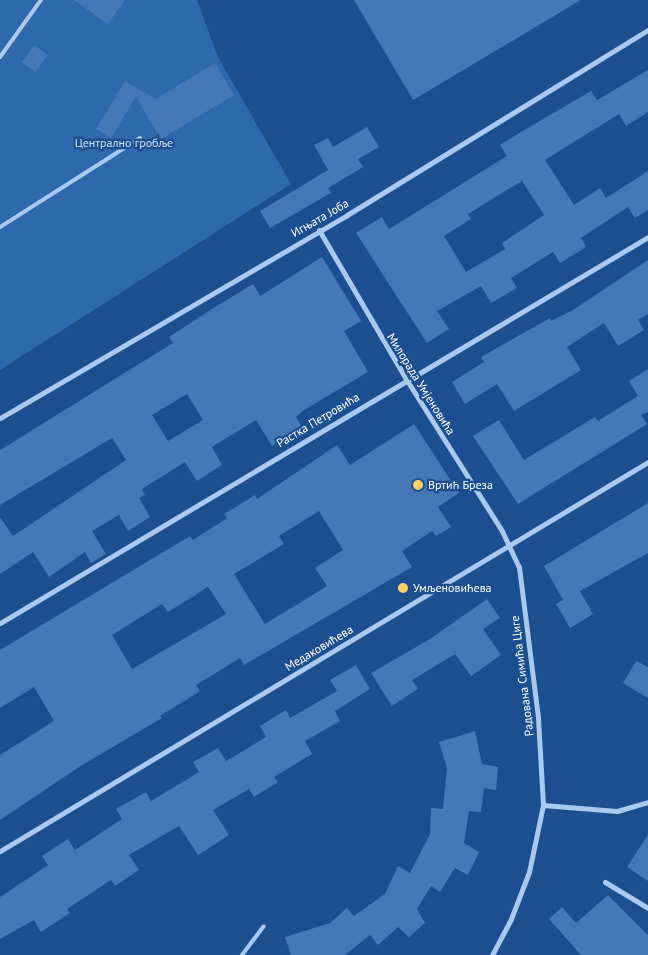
<!DOCTYPE html>
<html>
<head>
<meta charset="utf-8">
<style>
  body { margin:0 }
  #map { position:relative; width:648px; height:955px; overflow:hidden; background:#1b4f8f; font-family:"PT Sans",sans-serif }
  div>[style] { position:absolute }
  .green>* { inset:0; background:#2e69ad }
  .building>* { inset:0; background:#4478b7; transform-origin:0 0 }
  .service>* { height:4px; margin:-2px; padding:0 2px; transform-origin:2px; border-radius:2px; background:#a9c9ee }
  .minor>* { height:5px; margin:-2.5px; padding:0 2.5px; transform-origin:2.5px; border-radius:2.5px; background:#a9c9ee }
  .dots>* { width:14px; height:14px; translate:-50% -50%; box-sizing:border-box; border:2px solid #1b4f8f; border-radius:50% }
  span { translate:-50% -50%; white-space:nowrap; text-align:center; line-height:1.15; -webkit-text-stroke:4.5px #1b4f8f; paint-order:stroke }
  .park-label { font-size:12px; color:#cfe3fa }
  .street-label { font-size:12px; color:#fff }
  .poi-label { font-size:12px; color:#fff }
  .left { translate:0 -50%; text-align:left }
</style>
</head>
<body>
<div id="map">
  <div class="green">
    <i style="clip-path:polygon(0 0,197px 0,218px 57px,291px 184px,0 370px)"></i>
  </div>
  <div class="building">
    <i style="clip-path:polygon(74px 0,125px 0,108px 24px)"></i>
    <i style="clip-path:polygon(354px 0,581px 0,413px 100px)"></i>
    <i style="left:34px;top:45px;width:17px;height:21px;rotate:36deg"></i>
    <i style="clip-path:polygon(215px 63px,234px 95px,161px 139px,136px 97px,111px 138px,96px 129px,125px 81px,156px 99px)"></i>
    <i style="clip-path:polygon(evenodd,648px 70px,648px 112px,626px 126px,619px 114px,545px 160px,574px 205px,600px 188px,606px 198px,648px 171px,648px 210px,635px 218px,628px 207px,581px 238px,586px 247px,560px 263px,553px 252px,511px 278px,517px 288px,491px 303px,481px 286px,437px 311px,449px 329px,427px 343px,356px 233px,382px 217px,389px 229px,507px 156px,500px 145px,526px 129px,591px 91px,597px 100px,648px 70px,522px 181px,544px 215px,502px 243px,505px 249px,466px 272px,444px 236px,471px 219px,468px 214px,522px 181px)"></i>
    <i style="clip-path:polygon(367px 127px,379px 147px,358px 159px,363px 167px,328px 188px,331px 193px,270px 228px,260px 211px,328px 170px,314px 145px,328px 138px,333px 147px)"></i>
    <i style="clip-path:polygon(evenodd,322px 257px,361px 321px,344px 331px,368px 372px,304px 410px,296px 417px,303px 428px,272px 446px,256px 420px,212px 447px,222px 465px,197px 481px,185px 462px,142px 489px,145px 495px,139px 498px,150px 517px,128px 531px,119px 515px,92px 531px,106px 554px,91px 563px,85px 552px,49px 577px,33px 552px,0 574px,0 517px,13px 536px,126px 460px,112px 438px,0 505px,0 450px,173px 343px,169px 337px,215px 307px,253px 284px,260px 296px,322px 257px,187px 394px,203px 420px,168px 441px,152px 415px,187px 394px)"></i>
    <i style="clip-path:polygon(648px 260px,648px 314px,638px 320px,644px 330px,618px 346px,604px 323px,567px 347px,581px 370px,514px 411px,497px 384px,465px 404px,452px 382px,484px 362px,481px 357px,550px 318px,551px 321px,573px 310px)"></i>
    <i style="clip-path:polygon(648px 369px,648px 412px,641px 415px,647px 424px,518px 504px,473px 436px,499px 420px,524px 460px,595px 417px,598px 421px,638px 396px,629px 381px)"></i>
    <i style="clip-path:polygon(evenodd,414px 424px,459px 493px,438px 507px,451px 527px,436px 536px,432px 531px,402px 551px,412px 567px,244px 665px,240px 658px,196px 685px,200px 691px,160px 716px,162px 718px,79px 767px,0 820px,0 755px,54px 721px,34px 687px,0 708px,0 650px,190px 536px,193px 540px,227px 518px,224px 514px,255px 495px,257px 499px,337px 445px,350px 465px,414px 424px,319px 511px,343px 550px,315px 568px,327px 586px,265px 624px,234px 574px,284px 544px,279px 536px,319px 511px,414px 424px,208px 587px,226px 614px,132px 669px,112px 635px,162px 604px,168px 612px,208px 587px)"></i>
    <i style="clip-path:polygon(648px 503px,648px 553px,580px 591px,593px 614px,570px 628px,556px 604px,563px 600px,544px 566px)"></i>
    <i style="clip-path:polygon(487px 599px,500px 618px,483px 629px,501px 655px,471px 676px,455px 654px,412px 680px,418px 689px,392px 706px,371px 673px,430px 639px)"></i>
    <i style="clip-path:polygon(636px 661px,648px 667px,648px 698px,623px 683px)"></i>
    <i style="clip-path:polygon(356px 665px,370px 689px,335px 711px,340px 721px,305px 741px,312px 754px,274px 777px,278px 782px,254px 797px,249px 789px,213px 810px,229px 835px,198px 855px,179px 826px,129px 855px,139px 870px,115px 886px,111px 880px,67px 909px,70px 913px,41px 932px,34px 920px,0 939px,0 897px,48px 865px,42px 856px,68px 839px,75px 850px,122px 819px,116px 809px,146px 792px,151px 801px,199px 772px,193px 762px,218px 748px,226px 761px,248px 748px,266px 737px,260px 726px,286px 710px,290px 718px,337px 691px,330px 680px)"></i>
    <i style="clip-path:polygon(475px 731px,482px 764px,498px 767px,496px 790px,484px 788px,481px 812px,469px 811px,464px 843px,479px 852px,468px 875px,455px 868px,440px 892px,431px 886px,417px 909px,425px 923px,409px 937px,398px 927px,378px 945px,370px 935px,345px 955px,291px 955px,285px 937px,330px 923px,347px 908px,354px 916px,385px 894px,398px 866px,410px 873px,430px 834px,431px 808px,443px 809px,447px 768px,439px 742px)"></i>
    <i style="clip-path:polygon(648px 835px,648px 881px,627px 867px)"></i>
    <i style="clip-path:polygon(608px 895px,648px 935px,648px 955px,581px 955px,549px 919px,562px 907px,576px 923px)"></i>
  </div>
  <div class="service">
    <i style="left:0;top:57px;width:70px;rotate:-54.3deg"></i>
    <i style="left:0;top:227px;width:166px;rotate:-32.4deg"></i>
    <i style="left:242px;top:955px;width:36px;rotate:-53deg"></i>
  </div>
  <div class="minor">
    <i style="left:319px;top:230px;width:173px;rotate:59.7deg"></i>
    <i style="left:406px;top:379px;width:180px;rotate:57.7deg"></i>
    <i style="left:502px;top:531px;width:40px;rotate:65deg"></i>
    <i style="left:519px;top:567px;width:152px;rotate:82.8deg"></i>
    <i style="left:538px;top:718px;width:87px;rotate:86.7deg"></i>
    <i style="left:543px;top:805px;width:68px;rotate:101.8deg"></i>
    <i style="left:529px;top:872px;width:50px;rotate:111deg"></i>
    <i style="left:511px;top:919px;width:41px;rotate:117.8deg"></i>
    <i style="left:0;top:418px;width:402px;rotate:-30.3deg"></i>
    <i style="left:347px;top:215px;width:353px;rotate:-31.6deg"></i>
    <i style="left:0;top:623px;width:754px;rotate:-30.78deg"></i>
    <i style="left:543px;top:805px;width:74px;rotate:4.6deg"></i>
    <i style="left:617px;top:811px;width:32px;rotate:-16deg"></i>
    <i style="left:0;top:851px;width:756px;rotate:-30.98deg"></i>
    <i style="left:605px;top:882px;width:50px;rotate:31.2deg"></i>
  </div>
  <div class="dots">
    <i style="left:418px;top:485px;background:#ffd166"></i>
    <i style="left:403px;top:588px;background:#ffd166"></i>
  </div>
  <div class="park-label">
    <span style="left:124px;top:143px">Централно гробље</span>
  </div>
  <div class="street-label">
    <span style="left:320px;top:218px;rotate:-30deg">Игњата Јоба</span>
    <span style="left:421px;top:384px;rotate:58deg">Милорада Умјеновића</span>
    <span style="left:318px;top:420px;rotate:-31deg">Растка Петровића</span>
    <span style="left:319px;top:648px;rotate:-31deg">Медаковићева</span>
    <span style="left:522px;top:676px;rotate:-97deg">Радована Симића Циге</span>
  </div>
  <div class="poi-label">
    <span class="left" style="left:428px;top:485px">Вртић Бреза</span>
    <span class="left" style="left:413px;top:588px">Умљеновићева</span>
  </div>
</div>
</body>
</html>
